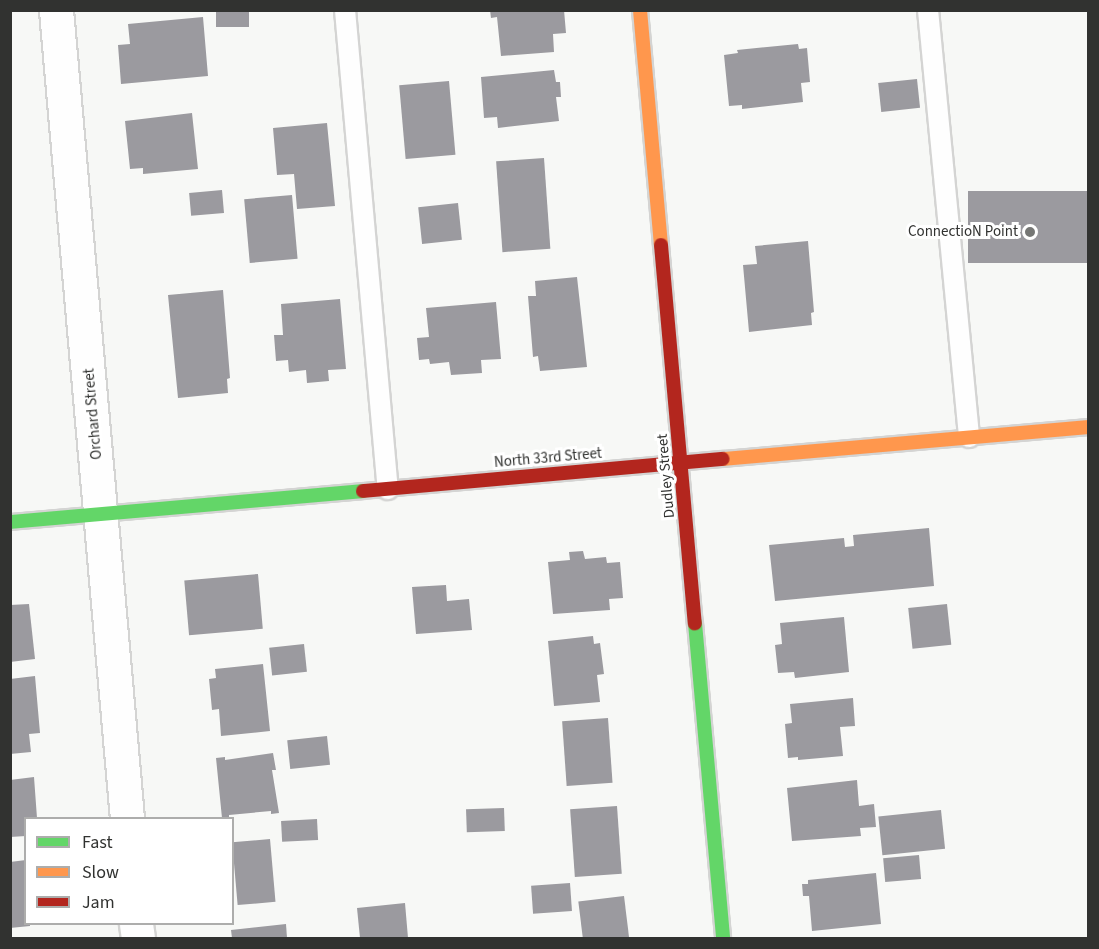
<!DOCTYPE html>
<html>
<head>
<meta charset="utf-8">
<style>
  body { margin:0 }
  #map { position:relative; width:1099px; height:949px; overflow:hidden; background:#f7f8f6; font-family:"Source Sans 3",sans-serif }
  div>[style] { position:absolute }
  .building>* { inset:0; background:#9b9a9f; transform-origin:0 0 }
  .roads { filter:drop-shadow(2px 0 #d4d4d3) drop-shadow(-2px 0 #d4d4d3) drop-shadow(0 2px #d4d4d3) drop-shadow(0 -2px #d4d4d3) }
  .lane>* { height:20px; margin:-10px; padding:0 10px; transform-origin:10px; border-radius:10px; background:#fefefe }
  .street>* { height:33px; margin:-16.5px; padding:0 16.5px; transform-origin:16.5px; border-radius:16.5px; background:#fefefe }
  .fast>* { height:14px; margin:-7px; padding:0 7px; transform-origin:7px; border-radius:7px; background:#63d668 }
  .slow>* { height:14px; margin:-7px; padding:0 7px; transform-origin:7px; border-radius:7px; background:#ff974d }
  .jam>* { height:14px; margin:-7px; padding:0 7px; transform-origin:7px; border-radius:7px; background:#b3261e }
  .dots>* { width:16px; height:16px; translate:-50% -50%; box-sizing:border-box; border:3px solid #fff; border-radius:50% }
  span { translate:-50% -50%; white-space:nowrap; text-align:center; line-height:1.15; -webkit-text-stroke:6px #fff; paint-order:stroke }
  .poi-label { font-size:15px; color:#313230 }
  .right { translate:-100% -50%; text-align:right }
  .street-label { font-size:15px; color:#313230 }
  .frame { position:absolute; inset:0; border:12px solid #313230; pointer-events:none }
  .legend { position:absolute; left:24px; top:817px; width:210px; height:108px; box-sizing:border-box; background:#fff; border:2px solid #adadac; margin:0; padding:8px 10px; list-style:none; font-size:18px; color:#313230 }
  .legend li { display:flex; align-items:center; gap:12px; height:30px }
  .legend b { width:30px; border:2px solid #adadac }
</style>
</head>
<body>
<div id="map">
  <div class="building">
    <i style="left:216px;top:10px;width:33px;height:17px"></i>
    <i style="clip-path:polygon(490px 10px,564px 10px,566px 33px,553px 34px,554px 52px,501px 56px,497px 17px,491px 18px)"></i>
    <i style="clip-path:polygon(203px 17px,208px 76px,121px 84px,118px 45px,130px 44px,128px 24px)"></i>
    <i style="clip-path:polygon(798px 44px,799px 49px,807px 48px,810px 82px,801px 83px,803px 102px,742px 109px,742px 105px,729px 106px,724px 55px,738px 53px,737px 50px)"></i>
    <i style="clip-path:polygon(554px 70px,556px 82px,560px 82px,561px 97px,556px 97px,559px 121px,498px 128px,497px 117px,484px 118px,481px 77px)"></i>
    <i style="left:917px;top:79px;width:29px;height:39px;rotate:84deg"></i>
    <i style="left:449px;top:81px;width:74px;height:50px;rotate:85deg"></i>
    <i style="clip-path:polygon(192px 113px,198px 169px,143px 174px,143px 168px,130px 169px,125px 121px)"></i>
    <i style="clip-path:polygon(327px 123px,335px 206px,297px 209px,294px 174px,277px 175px,273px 128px)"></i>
    <i style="left:544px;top:158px;width:91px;height:48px;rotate:86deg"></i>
    <i style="left:222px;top:190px;width:23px;height:33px;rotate:85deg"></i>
    <i style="left:1088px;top:191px;width:72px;height:120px;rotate:90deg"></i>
    <i style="left:292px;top:195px;width:64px;height:48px;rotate:85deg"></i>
    <i style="left:458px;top:203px;width:37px;height:40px;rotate:84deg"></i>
    <i style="clip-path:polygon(808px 241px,814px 312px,811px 313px,812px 325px,749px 332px,743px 265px,757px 264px,755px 246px)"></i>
    <i style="clip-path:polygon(577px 277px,587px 367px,540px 371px,538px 356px,533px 357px,528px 296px,536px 296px,535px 281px)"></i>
    <i style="clip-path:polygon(223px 290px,230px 378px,227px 379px,228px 393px,178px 398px,168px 295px)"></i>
    <i style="clip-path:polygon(340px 299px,346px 369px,328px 370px,329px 381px,307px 383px,306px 370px,289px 372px,288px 360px,276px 361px,274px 335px,283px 335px,281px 304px)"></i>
    <i style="clip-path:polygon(496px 302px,501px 359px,481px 360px,482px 373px,451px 375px,449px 362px,430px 364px,429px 359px,419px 360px,417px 338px,429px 337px,426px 308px)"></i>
    <i style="clip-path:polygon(929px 528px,934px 586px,775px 601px,769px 545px,844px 538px,845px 547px,854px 546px,853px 535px)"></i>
    <i style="clip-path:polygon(583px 551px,585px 559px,606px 557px,607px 563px,620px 562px,623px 598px,609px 599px,610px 610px,553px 614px,548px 562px,570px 560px,569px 552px)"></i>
    <i style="left:258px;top:574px;width:55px;height:74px;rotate:85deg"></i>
    <i style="clip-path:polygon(446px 585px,447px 601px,469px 599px,472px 630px,416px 634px,412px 587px)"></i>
    <i style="clip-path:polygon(29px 604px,35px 659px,10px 662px,10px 605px)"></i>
    <i style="left:947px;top:604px;width:41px;height:39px;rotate:84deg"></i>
    <i style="clip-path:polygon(844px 617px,849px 672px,795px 678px,794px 672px,778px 673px,775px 645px,782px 644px,780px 623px)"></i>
    <i style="clip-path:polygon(593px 636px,594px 644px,600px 643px,604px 674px,597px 675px,600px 702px,554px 706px,548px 641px)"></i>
    <i style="left:304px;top:644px;width:28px;height:35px;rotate:84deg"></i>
    <i style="clip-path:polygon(263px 664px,270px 731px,221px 736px,219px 709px,212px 710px,209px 679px,216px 678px,215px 669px)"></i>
    <i style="clip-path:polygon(35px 676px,40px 733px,29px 734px,31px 752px,10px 754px,10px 679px)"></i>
    <i style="clip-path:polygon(853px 698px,855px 726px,840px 727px,843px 756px,798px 760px,798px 757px,788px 758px,785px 724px,792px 723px,790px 704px)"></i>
    <i style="left:608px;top:718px;width:65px;height:46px;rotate:86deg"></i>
    <i style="left:327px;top:736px;width:29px;height:40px;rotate:84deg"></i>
    <i style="clip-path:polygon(273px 753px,276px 770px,272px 770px,279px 813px,271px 814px,271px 811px,229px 815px,229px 818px,222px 818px,216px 758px,225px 757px,225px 760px)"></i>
    <i style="clip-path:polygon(34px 777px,37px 818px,26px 818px,26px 836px,10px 837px,10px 780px)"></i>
    <i style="clip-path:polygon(857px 780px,859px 806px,874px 804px,876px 827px,860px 828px,861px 836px,792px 841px,787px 788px)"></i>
    <i style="left:617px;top:806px;width:68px;height:47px;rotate:86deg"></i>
    <i style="left:504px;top:808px;width:23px;height:38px;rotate:88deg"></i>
    <i style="left:941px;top:810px;width:39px;height:63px;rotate:84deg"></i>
    <i style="left:317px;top:819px;width:21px;height:36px;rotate:87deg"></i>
    <i style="left:270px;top:839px;width:63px;height:38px;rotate:85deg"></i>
    <i style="left:919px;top:855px;width:24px;height:36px;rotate:85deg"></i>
    <i style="clip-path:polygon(26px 860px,26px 924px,30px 924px,30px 926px,10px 928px,10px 862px)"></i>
    <i style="clip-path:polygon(876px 873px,881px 924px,812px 931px,809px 896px,803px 896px,802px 884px,808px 884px,808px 880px)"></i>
    <i style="left:570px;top:883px;width:28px;height:39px;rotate:86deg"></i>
    <i style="left:624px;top:896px;width:42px;height:46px;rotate:83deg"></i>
    <i style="clip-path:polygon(405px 903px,408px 938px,360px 938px,357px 908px)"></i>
    <i style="clip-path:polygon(286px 924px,287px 938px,232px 938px,231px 930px)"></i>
  </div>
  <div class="roads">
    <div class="lane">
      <i style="left:345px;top:10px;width:481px;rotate:84.9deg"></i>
      <i style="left:928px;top:10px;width:429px;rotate:84.5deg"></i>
    </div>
    <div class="street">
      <i style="left:56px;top:10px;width:811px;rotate:84.98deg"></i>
      <i style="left:136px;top:924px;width:14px;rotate:82deg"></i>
    </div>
    <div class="fast">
      <i style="left:10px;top:522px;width:354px;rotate:-5deg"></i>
      <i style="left:695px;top:623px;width:316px;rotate:84.9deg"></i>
    </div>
    <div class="slow">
      <i style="left:640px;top:10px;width:236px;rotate:84.9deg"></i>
      <i style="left:723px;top:459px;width:366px;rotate:-5deg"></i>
    </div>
    <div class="jam">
      <i style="left:661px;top:245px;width:380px;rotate:84.9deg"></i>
      <i style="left:363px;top:491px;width:361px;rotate:-5.1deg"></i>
    </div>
  </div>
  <div class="dots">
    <i style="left:1030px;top:232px;background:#767775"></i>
  </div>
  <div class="poi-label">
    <span class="right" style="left:1018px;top:232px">ConnectioN Point</span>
  </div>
  <div class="street-label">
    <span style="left:93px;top:414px;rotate:-95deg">Orchard Street</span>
    <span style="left:548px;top:458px;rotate:-5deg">North 33rd Street</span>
    <span style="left:666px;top:476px;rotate:-95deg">Dudley Street</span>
  </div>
  <div class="frame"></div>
  <ul class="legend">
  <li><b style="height:8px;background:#63d668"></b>Fast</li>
  <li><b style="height:8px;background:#ff974d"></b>Slow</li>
  <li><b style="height:8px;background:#b3261e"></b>Jam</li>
  </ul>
</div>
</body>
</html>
